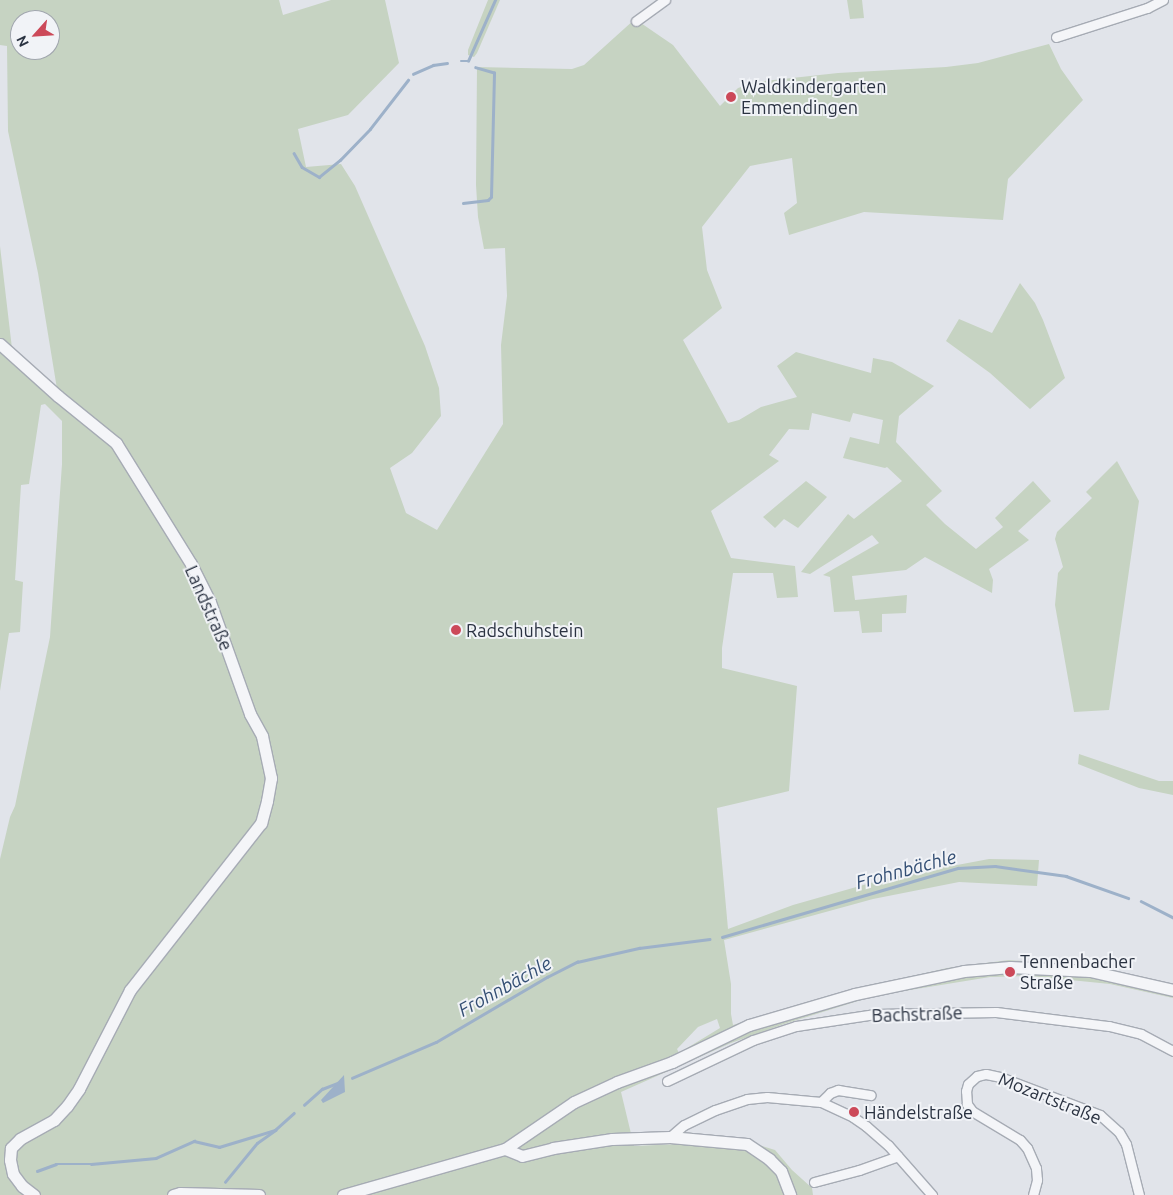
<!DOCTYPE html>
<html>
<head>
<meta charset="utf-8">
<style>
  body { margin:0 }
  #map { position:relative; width:1173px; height:1195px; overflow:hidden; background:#e1e4ea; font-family:Ubuntu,sans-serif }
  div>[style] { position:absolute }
  .green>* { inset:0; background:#c6d3c2 }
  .water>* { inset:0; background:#9db1c9 }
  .stream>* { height:2.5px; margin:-1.25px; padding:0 1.25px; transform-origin:1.25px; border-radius:1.25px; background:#9db1c9 }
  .roads { filter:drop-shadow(1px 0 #a6abb4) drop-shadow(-1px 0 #a6abb4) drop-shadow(0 1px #a6abb4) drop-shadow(0 -1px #a6abb4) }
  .minor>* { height:9px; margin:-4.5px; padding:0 4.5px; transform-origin:4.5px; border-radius:4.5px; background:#f4f5f8 }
  .tertiary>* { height:11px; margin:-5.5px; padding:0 5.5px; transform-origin:5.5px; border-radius:5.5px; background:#f4f5f8 }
  .dots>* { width:14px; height:14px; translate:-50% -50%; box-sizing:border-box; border:2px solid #f1f3f7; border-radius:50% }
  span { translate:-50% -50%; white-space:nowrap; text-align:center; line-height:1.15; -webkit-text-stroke:4px #f1f3f7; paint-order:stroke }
  .poi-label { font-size:18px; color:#2a3241 }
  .left { translate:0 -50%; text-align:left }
  .street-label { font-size:18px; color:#2a3241 }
  .water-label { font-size:19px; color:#344f74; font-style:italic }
  .north { position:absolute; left:10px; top:10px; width:50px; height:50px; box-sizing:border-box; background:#f1f3f7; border:1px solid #a1a6ae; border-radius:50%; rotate:244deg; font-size:14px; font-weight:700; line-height:20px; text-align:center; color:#2a3241 }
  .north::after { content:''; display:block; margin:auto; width:18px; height:22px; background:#cc4959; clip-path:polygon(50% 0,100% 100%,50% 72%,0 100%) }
</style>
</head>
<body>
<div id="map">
  <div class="green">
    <i style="clip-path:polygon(evenodd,0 0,279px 0,283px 15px,331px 0,385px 0,399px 63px,348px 115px,298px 129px,306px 167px,341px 164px,355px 186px,425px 346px,439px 388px,441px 416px,412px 453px,390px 468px,406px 513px,437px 530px,503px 424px,501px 345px,507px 296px,505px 248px,484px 249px,478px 217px,476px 185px,477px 67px,572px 69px,584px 65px,635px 19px,673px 45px,720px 106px,738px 88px,756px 82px,838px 73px,946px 67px,978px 63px,1049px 44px,1061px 69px,1083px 100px,1008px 179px,1003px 220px,864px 212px,789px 235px,784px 213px,797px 203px,792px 158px,750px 166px,702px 227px,707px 270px,722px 308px,683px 340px,728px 423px,739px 420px,761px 407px,797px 397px,777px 366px,796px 352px,871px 373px,873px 358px,892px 362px,934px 386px,899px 416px,896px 442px,942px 491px,926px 505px,945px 524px,976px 549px,1003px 527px,995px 518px,1033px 481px,1051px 501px,1018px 531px,1029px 540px,989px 569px,993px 580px,992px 593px,925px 557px,906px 570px,852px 576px,855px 600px,907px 595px,906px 613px,882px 614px,882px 632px,862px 633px,859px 611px,834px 612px,830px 577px,823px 575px,879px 543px,872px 535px,810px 574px,801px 572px,848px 514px,854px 519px,902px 481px,887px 467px,885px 468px,843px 458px,850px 437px,879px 444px,883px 420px,853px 413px,850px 422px,812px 413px,809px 430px,789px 429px,769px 455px,779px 461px,711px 511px,731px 558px,795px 566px,798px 597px,777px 598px,773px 573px,733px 573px,722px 648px,722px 668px,797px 686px,789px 791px,717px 808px,728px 929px,793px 905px,888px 878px,989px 859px,1039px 860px,1037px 886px,959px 882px,873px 899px,724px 940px,731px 984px,731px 1014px,733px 1025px,812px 1001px,887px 982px,947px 968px,1009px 960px,1087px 966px,1161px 981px,1173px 984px,1173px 998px,1110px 984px,1030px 976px,990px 977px,898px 992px,871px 997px,784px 1024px,731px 1043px,621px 1092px,634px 1146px,746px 1141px,775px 1150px,792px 1170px,812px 1188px,813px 1195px,0 1195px,0 859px,10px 817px,15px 806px,50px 637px,62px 464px,62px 421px,45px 404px,41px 405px,29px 484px,21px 485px,15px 580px,23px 582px,20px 632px,9px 633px,0 691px,0 246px,13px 357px,58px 395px,38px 273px,8px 131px,7px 46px,0 45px,0 0,20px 20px,50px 20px,50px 50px,20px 50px,20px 20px,0 0,717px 1019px,720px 1028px,679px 1053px,677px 1049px,698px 1027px,717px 1019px)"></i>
    <i style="clip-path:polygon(488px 0,500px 0,477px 53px,474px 57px,468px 55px,468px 50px)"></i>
    <i style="clip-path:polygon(847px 0,862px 0,864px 18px,850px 19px)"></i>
    <i style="clip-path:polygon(1020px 283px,1035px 303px,1043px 320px,1065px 378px,1030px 409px,990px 373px,946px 341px,959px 319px,992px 333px)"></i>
    <i style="clip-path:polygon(1117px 461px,1139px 501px,1109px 710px,1074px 712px,1055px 605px,1058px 573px,1063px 567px,1055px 539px,1057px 532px,1092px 498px,1086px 492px)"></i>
    <i style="clip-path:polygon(806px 481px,827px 497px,798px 528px,784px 519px,775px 528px,763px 517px)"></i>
    <i style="clip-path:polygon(1079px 754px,1159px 781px,1173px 781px,1173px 795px,1139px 788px,1078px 764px)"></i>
  </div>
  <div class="water">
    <i style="clip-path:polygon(344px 1075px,345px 1092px,323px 1103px,321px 1100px)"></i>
  </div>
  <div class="stream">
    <i style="left:461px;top:61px;width:7px"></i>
    <i style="left:468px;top:61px;width:67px;rotate:-66.1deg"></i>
    <i style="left:413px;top:74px;width:22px;rotate:-24deg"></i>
    <i style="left:433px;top:65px;width:14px;rotate:-8deg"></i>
    <i style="left:294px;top:153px;width:16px;rotate:60deg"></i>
    <i style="left:302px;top:167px;width:20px;rotate:30deg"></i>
    <i style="left:319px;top:177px;width:27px;rotate:-39deg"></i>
    <i style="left:340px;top:160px;width:43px;rotate:-45.9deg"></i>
    <i style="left:370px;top:129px;width:62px;rotate:-52.2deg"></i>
    <i style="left:463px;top:203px;width:25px;rotate:-7deg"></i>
    <i style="left:488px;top:200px;width:4px;rotate:-45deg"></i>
    <i style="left:491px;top:197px;width:124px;rotate:-88.6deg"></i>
    <i style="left:494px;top:73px;width:19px;rotate:-164deg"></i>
    <i style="left:1141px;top:901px;width:36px;rotate:27deg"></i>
    <i style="left:722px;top:937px;width:246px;rotate:-16.3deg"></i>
    <i style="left:958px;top:868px;width:37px;rotate:-3deg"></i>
    <i style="left:995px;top:866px;width:72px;rotate:8deg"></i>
    <i style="left:1066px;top:876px;width:66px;rotate:19.5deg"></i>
    <i style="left:352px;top:1078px;width:91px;rotate:-23.2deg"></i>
    <i style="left:436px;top:1042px;width:129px;rotate:-30.4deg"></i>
    <i style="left:547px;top:977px;width:34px;rotate:-27deg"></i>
    <i style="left:577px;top:962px;width:64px;rotate:-12.7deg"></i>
    <i style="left:639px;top:948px;width:71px;rotate:-7.3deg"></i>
    <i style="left:304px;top:1105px;width:24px;rotate:-42deg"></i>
    <i style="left:322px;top:1089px;width:17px;rotate:-21deg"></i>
    <i style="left:37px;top:1171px;width:20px;rotate:-20deg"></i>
    <i style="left:56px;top:1164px;width:35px"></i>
    <i style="left:91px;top:1164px;width:65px;rotate:-5.3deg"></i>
    <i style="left:156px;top:1158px;width:42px;rotate:-24.1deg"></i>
    <i style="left:194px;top:1141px;width:26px;rotate:13deg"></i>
    <i style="left:219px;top:1147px;width:59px;rotate:-16.9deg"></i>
    <i style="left:275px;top:1130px;width:25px;rotate:-42deg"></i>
    <i style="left:225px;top:1182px;width:50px;rotate:-50.6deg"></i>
    <i style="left:257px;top:1143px;width:21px;rotate:-35deg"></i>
  </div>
  <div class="roads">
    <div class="minor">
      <i style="left:636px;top:21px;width:36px;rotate:-36deg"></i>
      <i style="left:1056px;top:37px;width:96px;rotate:-17.7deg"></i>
      <i style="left:1147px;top:8px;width:18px;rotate:-27deg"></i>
      <i style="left:667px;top:1081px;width:95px;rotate:-25.5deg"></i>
      <i style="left:753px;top:1040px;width:45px;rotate:-18deg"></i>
      <i style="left:796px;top:1026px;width:80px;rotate:-8.6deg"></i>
      <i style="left:875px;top:1014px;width:121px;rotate:-0.9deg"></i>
      <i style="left:996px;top:1012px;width:114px;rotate:7.1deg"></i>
      <i style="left:1109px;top:1026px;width:33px;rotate:14deg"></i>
      <i style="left:1141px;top:1034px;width:36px;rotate:28deg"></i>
      <i style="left:821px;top:1102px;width:13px;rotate:-45deg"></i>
      <i style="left:830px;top:1093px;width:9px;rotate:-21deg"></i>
      <i style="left:838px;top:1090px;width:33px;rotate:9deg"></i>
      <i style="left:670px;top:1137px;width:18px;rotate:-41deg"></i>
      <i style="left:684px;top:1125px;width:34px;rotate:-26deg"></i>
      <i style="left:715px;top:1110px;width:34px;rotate:-19deg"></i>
      <i style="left:747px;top:1099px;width:20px;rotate:-6deg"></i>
      <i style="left:767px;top:1097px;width:54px;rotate:5.3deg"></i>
      <i style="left:821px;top:1102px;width:35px;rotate:25deg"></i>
      <i style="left:853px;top:1117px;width:16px;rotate:35deg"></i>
      <i style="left:866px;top:1126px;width:29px;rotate:41deg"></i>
      <i style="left:888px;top:1145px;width:67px;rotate:48.7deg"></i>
      <i style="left:814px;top:1182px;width:47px;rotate:-14.9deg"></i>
      <i style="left:859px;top:1170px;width:41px;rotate:-19.7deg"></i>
      <i style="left:1033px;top:1195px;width:16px;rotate:-75deg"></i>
      <i style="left:1037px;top:1180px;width:12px;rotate:-95deg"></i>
      <i style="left:1036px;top:1168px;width:22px;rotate:-114deg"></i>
      <i style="left:1027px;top:1148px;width:11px;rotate:-131deg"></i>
      <i style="left:1020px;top:1140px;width:56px;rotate:-148.9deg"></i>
      <i style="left:972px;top:1111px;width:9px;rotate:-126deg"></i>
      <i style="left:967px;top:1104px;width:13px;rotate:-94deg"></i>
      <i style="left:966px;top:1091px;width:7px;rotate:-74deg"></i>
      <i style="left:968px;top:1084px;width:12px;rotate:-42deg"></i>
      <i style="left:977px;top:1076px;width:9px;rotate:-13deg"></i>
      <i style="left:986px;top:1074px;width:14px;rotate:12deg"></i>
      <i style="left:1000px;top:1077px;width:107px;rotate:20.8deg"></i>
      <i style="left:1100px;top:1115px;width:25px;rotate:42deg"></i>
      <i style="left:1119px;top:1132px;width:14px;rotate:60deg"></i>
      <i style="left:1126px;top:1144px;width:53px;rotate:75.7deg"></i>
    </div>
    <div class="tertiary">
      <i style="left:0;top:344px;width:78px;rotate:41.9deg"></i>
      <i style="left:58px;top:396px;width:75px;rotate:39deg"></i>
      <i style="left:116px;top:443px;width:142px;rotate:58.2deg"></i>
      <i style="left:191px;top:564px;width:42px;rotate:63.4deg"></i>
      <i style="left:210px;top:602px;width:119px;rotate:70.3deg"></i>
      <i style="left:250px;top:714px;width:25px;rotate:61deg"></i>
      <i style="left:262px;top:736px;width:43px;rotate:77.9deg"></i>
      <i style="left:271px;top:778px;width:23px;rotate:100deg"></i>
      <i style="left:267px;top:801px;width:23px;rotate:105deg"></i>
      <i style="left:261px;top:823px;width:212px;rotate:128.1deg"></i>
      <i style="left:130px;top:990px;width:111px;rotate:117.3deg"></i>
      <i style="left:79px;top:1089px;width:21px;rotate:125deg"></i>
      <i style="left:67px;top:1106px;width:19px;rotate:133deg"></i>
      <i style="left:54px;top:1120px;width:39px;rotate:151deg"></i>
      <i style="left:20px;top:1139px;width:13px;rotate:135deg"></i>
      <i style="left:11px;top:1148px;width:12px;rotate:95deg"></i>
      <i style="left:10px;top:1160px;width:14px;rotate:78deg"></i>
      <i style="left:13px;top:1174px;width:15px;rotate:53deg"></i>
      <i style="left:22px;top:1186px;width:15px;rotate:37deg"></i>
      <i style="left:505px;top:1149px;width:18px;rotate:22deg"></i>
      <i style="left:522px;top:1156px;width:32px;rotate:-14deg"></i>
      <i style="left:553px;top:1148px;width:60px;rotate:-8.7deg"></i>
      <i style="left:612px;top:1139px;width:58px;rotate:-2deg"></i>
      <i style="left:670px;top:1137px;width:77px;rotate:5.2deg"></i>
      <i style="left:747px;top:1144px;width:27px;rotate:34deg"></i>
      <i style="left:769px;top:1159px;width:17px;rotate:45deg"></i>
      <i style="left:781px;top:1171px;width:26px;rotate:69deg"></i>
      <i style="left:173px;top:1195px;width:7px;rotate:-16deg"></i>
      <i style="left:180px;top:1193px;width:79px;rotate:1.5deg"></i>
      <i style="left:343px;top:1195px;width:168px;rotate:-15.9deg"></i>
      <i style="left:505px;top:1149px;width:83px;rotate:-34.3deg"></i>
      <i style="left:574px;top:1102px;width:47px;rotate:-24.9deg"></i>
      <i style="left:617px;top:1082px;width:59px;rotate:-20deg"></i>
      <i style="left:672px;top:1062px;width:85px;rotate:-25.7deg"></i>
      <i style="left:749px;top:1025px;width:110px;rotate:-16.3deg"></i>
      <i style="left:855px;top:994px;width:111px;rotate:-11.9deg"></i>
      <i style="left:964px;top:971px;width:46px;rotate:-5deg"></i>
      <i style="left:1010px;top:967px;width:80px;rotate:2.9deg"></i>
      <i style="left:1090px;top:971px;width:85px;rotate:12.9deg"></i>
    </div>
  </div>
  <div class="dots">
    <i style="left:731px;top:97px;background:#cc4959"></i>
    <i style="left:456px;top:630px;background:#cc4959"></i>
    <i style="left:1010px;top:972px;background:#cc4959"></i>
    <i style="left:854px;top:1112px;background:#cc4959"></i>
  </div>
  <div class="poi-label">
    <span class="left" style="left:741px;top:97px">Waldkindergarten<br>Emmendingen</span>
    <span class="left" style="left:466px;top:630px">Radschuhstein</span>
    <span class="left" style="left:1020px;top:972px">Tennenbacher<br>Straße</span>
    <span class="left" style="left:864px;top:1112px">Händelstraße</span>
  </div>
  <div class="street-label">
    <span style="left:209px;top:608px;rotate:66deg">Landstraße</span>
    <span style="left:917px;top:1014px;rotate:-2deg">Bachstraße</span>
    <span style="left:1050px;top:1098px;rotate:22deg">Mozartstraße</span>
  </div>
  <div class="water-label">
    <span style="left:906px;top:870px;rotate:-15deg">Frohnbächle</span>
    <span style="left:505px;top:987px;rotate:-29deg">Frohnbächle</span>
  </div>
  <div class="north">N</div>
</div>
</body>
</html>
